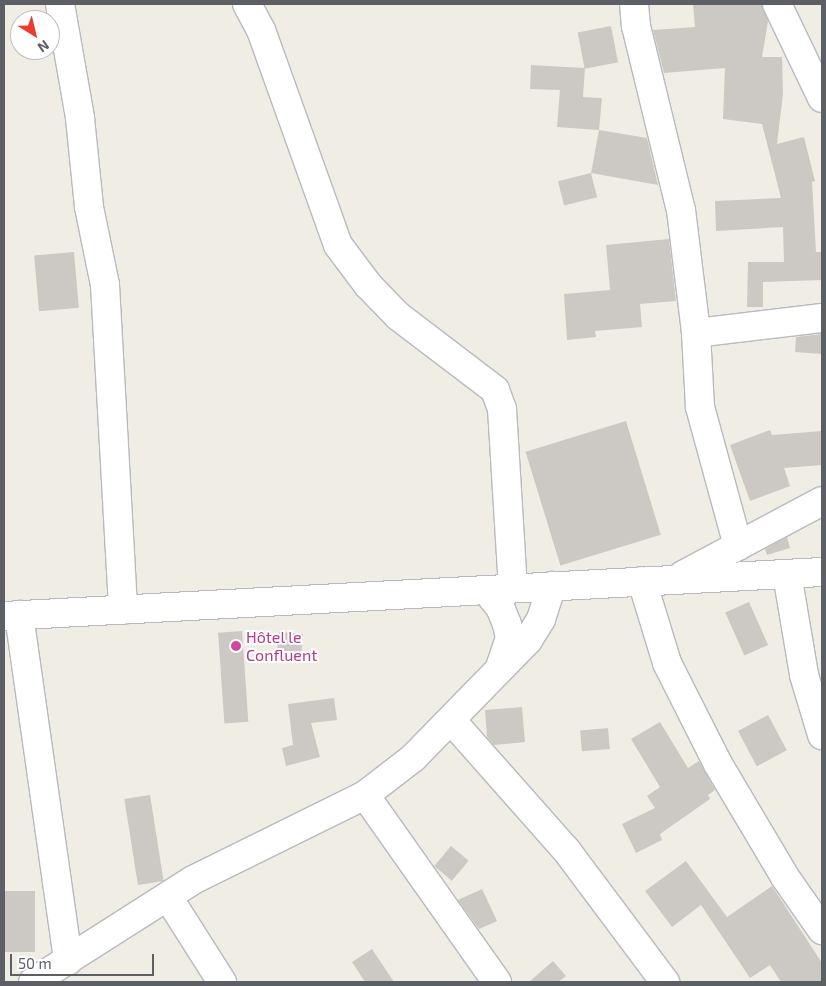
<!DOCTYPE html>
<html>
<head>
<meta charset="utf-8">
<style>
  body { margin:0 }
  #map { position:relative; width:826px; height:986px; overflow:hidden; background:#efede4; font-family:"Exo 2",sans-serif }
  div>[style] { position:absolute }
  .building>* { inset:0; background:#ccc9c4; transform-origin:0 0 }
  .roads { filter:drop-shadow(1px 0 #b7babe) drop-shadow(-1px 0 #b7babe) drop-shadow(0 1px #b7babe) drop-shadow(0 -1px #b7babe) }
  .minor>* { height:28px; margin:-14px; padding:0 14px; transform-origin:14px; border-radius:14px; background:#fff }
  .dots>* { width:14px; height:14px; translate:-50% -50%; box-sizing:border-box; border:2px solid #fff; border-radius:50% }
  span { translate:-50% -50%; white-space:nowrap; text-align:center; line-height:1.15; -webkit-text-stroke:4px #fff; paint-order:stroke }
  .hotel-label { font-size:16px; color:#b23c85 }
  .left { translate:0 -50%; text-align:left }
  .frame { position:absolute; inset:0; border:5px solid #5c6065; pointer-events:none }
  .north { position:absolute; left:10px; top:10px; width:50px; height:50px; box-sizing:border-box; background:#fff; border:1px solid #bebfc1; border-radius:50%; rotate:144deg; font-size:14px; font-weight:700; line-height:20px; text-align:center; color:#5c6065 }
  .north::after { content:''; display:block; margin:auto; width:18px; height:22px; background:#eb3c2e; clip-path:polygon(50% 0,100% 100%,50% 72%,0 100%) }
  .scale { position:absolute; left:10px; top:954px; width:144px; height:22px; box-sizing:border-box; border:2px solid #5c6065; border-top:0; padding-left:6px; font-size:15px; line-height:18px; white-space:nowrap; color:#5c6065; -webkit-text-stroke:4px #fff; paint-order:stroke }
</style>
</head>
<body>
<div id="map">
  <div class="building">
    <i style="clip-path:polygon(693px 4px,762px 4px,768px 21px,762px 57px,782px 57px,783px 94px,777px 144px,804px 137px,815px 181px,812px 182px,816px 252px,822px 252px,822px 280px,763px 282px,763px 307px,747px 307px,748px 262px,784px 262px,783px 227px,716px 231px,715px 201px,781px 198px,762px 124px,723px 119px,725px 68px,664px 73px,653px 30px,695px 27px)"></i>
    <i style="left:611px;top:26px;width:37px;height:34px;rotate:79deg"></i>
    <i style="clip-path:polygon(531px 65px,585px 68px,583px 97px,602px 98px,599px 130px,557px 127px,560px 90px,530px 89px)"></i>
    <i style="clip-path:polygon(599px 130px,647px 138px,658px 185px,591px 173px)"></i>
    <i style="left:591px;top:173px;width:25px;height:34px;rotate:76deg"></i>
    <i style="clip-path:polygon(669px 239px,676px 301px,640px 304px,642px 327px,595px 331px,596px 337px,567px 340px,564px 294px,610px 290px,606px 245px)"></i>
    <i style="left:74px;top:252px;width:56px;height:40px;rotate:85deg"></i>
    <i style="clip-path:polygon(822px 334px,822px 354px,795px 352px,796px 337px)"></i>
    <i style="left:626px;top:421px;width:119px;height:105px;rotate:73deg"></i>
    <i style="clip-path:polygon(770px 430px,772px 435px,822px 431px,822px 465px,784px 468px,790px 486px,750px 501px,730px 445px)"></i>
    <i style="clip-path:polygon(787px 537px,790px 548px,767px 555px,765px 549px)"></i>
    <i style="left:749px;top:602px;width:47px;height:26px;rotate:66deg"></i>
    <i style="left:242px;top:631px;width:91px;height:24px;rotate:86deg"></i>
    <i style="left:279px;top:632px;width:24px;height:22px;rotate:5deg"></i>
    <i style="clip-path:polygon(334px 698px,337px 720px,311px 723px,320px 757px,286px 766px,282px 748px,293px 745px,288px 704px)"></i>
    <i style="clip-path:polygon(522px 707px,525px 742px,494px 745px,487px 737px,485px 710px)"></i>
    <i style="left:768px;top:715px;width:40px;height:34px;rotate:62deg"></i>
    <i style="clip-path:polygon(660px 722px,688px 768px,699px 761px,715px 790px,708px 795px,710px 799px,660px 834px,662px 840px,636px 853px,622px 824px,655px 808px,647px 796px,660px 787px,631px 739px)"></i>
    <i style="left:608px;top:728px;width:21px;height:28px;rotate:85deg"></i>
    <i style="left:150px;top:795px;width:87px;height:26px;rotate:81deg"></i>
    <i style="left:451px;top:846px;width:23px;height:26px;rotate:40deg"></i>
    <i style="clip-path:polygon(686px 861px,727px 917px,772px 886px,822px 963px,822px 982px,781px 982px,770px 965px,750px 978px,701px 905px,672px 927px,645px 891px)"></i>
    <i style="clip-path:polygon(482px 889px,497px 921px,479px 929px,458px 900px)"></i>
    <i style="left:35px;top:891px;width:61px;height:31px;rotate:90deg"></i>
    <i style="clip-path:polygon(372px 949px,394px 982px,365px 982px,352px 962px)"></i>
    <i style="clip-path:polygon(553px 961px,566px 976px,558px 982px,529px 982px)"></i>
  </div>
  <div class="roads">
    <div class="minor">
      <i style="left:60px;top:4px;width:116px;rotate:80deg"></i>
      <i style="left:80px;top:118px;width:89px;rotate:84.2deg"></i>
      <i style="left:89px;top:207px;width:80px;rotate:78.4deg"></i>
      <i style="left:105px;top:285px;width:325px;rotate:86.8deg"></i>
      <i style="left:247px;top:4px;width:30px;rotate:62deg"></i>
      <i style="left:261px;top:30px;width:228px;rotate:70.3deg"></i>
      <i style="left:338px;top:245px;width:50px;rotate:53.1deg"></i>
      <i style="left:368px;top:285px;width:43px;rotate:45.9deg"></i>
      <i style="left:398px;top:316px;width:122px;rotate:37.3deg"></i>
      <i style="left:495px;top:390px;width:20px;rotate:70deg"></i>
      <i style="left:502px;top:409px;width:179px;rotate:86.5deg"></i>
      <i style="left:634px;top:4px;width:22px;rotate:85deg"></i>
      <i style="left:636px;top:26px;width:189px;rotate:76.3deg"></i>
      <i style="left:681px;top:210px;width:124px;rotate:83deg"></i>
      <i style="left:696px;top:333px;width:74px;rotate:86.9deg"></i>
      <i style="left:700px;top:407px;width:144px;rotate:74.7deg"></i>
      <i style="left:777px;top:4px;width:104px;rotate:64.4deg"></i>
      <i style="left:696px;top:333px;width:127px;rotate:-6.8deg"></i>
      <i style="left:787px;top:574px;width:102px;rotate:80.4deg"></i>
      <i style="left:804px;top:675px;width:63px;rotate:73.3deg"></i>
      <i style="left:683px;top:575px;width:157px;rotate:-28deg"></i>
      <i style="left:642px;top:581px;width:86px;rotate:73deg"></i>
      <i style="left:667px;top:663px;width:113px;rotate:63.2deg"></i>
      <i style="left:718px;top:764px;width:131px;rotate:59.3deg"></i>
      <i style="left:785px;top:877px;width:65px;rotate:55.1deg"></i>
      <i style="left:486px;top:590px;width:22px;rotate:51deg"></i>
      <i style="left:500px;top:607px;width:18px;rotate:68deg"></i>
      <i style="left:507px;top:624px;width:14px;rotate:78deg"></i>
      <i style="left:510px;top:638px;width:28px;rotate:109deg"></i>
      <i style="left:19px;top:615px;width:349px;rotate:81.9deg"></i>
      <i style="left:4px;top:616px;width:819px;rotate:-3.08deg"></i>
      <i style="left:451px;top:720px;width:175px;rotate:48.5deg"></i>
      <i style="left:567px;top:851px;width:164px;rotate:53.2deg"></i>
      <i style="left:365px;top:795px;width:229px;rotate:54.8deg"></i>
      <i style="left:168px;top:897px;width:101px;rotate:57.6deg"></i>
      <i style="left:33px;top:982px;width:190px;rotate:-32.5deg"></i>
      <i style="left:193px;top:880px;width:192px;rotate:-26.3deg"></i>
      <i style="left:365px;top:795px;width:61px;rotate:-37.6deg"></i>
      <i style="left:413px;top:758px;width:165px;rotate:-45.7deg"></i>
      <i style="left:528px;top:640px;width:25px;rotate:-58deg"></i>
      <i style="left:541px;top:619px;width:35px;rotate:-72deg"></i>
    </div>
  </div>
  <div class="dots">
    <i style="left:236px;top:646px;background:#d1479c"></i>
  </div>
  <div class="hotel-label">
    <span class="left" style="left:246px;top:646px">Hôtel le<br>Confluent</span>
  </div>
  <div class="frame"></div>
  <div class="north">N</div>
  <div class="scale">50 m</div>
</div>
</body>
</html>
